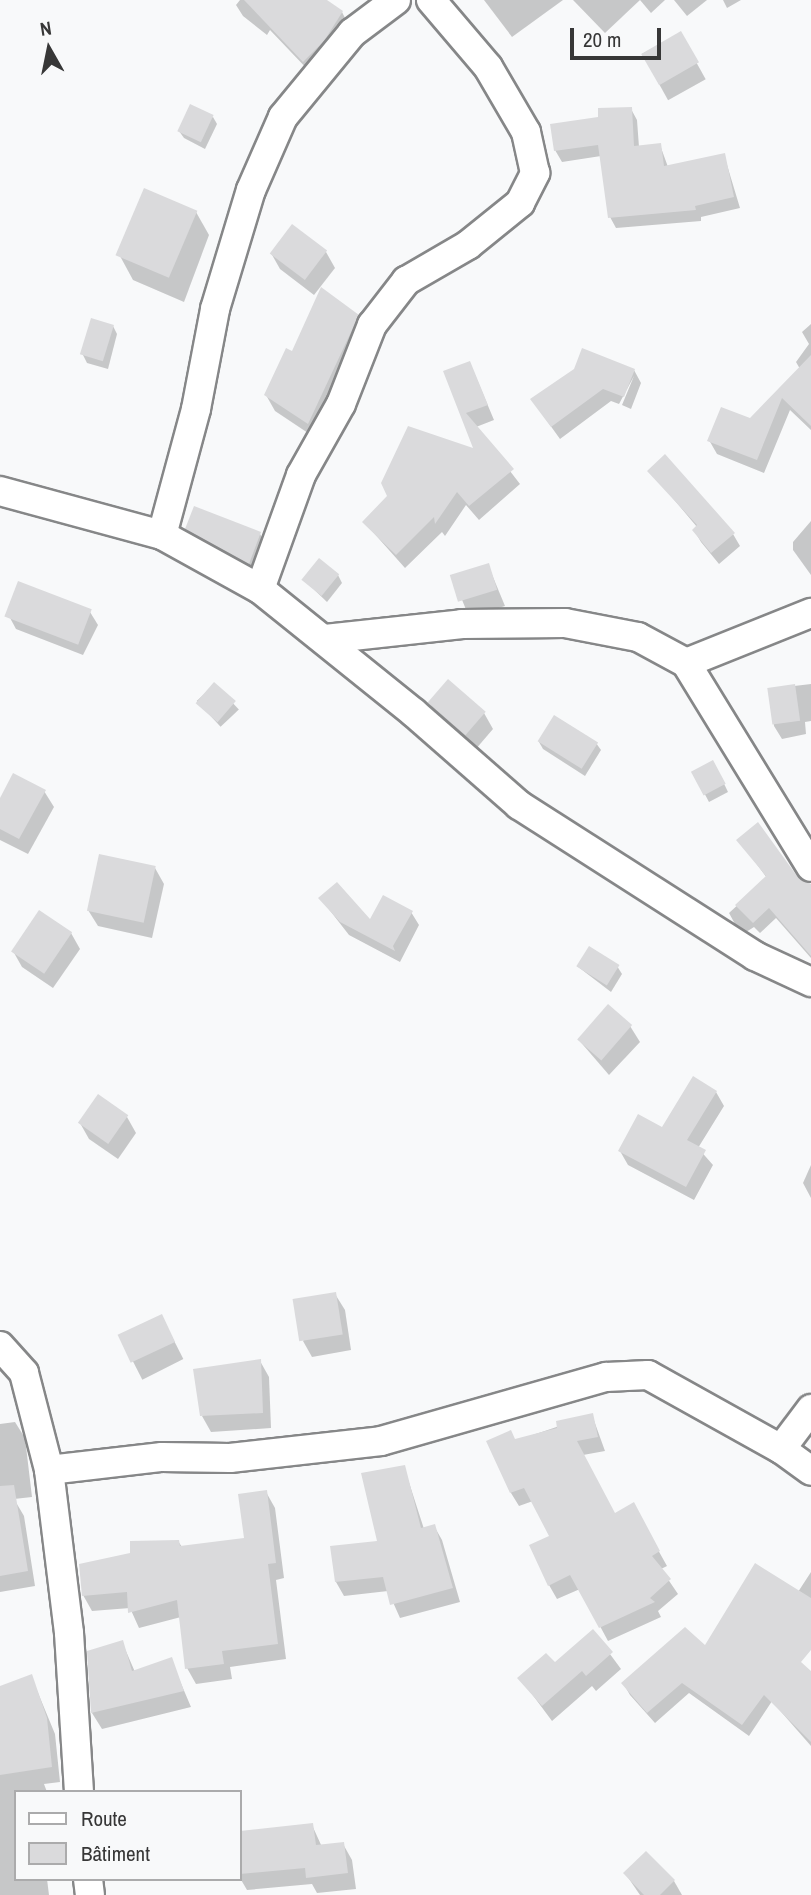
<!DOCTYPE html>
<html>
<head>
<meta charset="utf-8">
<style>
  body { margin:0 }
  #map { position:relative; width:811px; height:1895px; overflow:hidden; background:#f8f9fa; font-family:"Archivo Narrow",sans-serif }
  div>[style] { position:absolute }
  .shadow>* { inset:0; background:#0003; transform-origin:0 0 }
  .building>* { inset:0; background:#dadadc; transform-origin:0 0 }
  .roads { filter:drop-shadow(2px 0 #868788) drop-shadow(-2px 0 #868788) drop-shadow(0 2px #868788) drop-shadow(0 -2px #868788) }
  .minor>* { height:28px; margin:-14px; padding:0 14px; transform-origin:14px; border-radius:14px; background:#fff }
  span { translate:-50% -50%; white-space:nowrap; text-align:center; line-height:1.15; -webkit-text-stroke:5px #f8f9fa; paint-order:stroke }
  .legend { position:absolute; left:14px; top:1790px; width:228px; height:91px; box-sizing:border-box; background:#f8f9fa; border:2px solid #ababac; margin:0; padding:9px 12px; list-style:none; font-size:21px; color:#373737 }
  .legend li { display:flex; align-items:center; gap:14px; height:35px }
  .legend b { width:35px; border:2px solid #ababac }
  .north { position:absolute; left:14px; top:14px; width:70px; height:70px; -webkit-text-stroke:5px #f8f9fa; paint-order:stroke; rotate:351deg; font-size:19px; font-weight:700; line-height:28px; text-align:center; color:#373737 }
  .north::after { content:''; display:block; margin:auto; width:24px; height:32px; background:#373737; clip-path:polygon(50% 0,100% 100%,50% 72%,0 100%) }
  .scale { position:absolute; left:570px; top:28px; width:91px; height:32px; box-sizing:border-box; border:4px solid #373737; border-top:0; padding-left:9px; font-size:21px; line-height:24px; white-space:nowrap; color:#373737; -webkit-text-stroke:5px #f8f9fa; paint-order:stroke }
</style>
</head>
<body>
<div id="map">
  <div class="shadow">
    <i style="clip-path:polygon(240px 0,324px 0,342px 12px,348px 24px,310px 72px,270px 30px,267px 35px,243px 16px,236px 5px)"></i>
    <i style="clip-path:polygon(484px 0,563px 0,512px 37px)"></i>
    <i style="clip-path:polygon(573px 0,640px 0,605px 33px)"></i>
    <i style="clip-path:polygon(640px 0,665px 0,651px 13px)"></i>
    <i style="clip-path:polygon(674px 0,707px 0,687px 16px)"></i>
    <i style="clip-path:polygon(723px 0,741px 0,727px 8px)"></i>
    <i style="left:680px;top:33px;width:53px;height:43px;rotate:61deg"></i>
    <i style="clip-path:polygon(631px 109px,637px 120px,639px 147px,660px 145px,668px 167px,724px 155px,740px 208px,701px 217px,701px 221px,616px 228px,610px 217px,601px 156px,562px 162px,555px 150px,600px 119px)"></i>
    <i style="clip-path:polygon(213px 117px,217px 124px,205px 149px,184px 138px,179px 131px)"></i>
    <i style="clip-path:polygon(196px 212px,209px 235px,184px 302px,133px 280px,120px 256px)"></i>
    <i style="clip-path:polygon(326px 252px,335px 268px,314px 295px,280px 269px,271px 253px)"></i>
    <i style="clip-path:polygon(357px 316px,367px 333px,317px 439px,275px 411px,266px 395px)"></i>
    <i style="clip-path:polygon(811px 324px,811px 430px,790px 410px,764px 473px,717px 454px,709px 440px,750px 420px,800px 369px,796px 362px,809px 344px,802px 332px)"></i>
    <i style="clip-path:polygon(113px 326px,117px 334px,108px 369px,87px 363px,83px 355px)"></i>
    <i style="clip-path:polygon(470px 363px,494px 420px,476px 427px,520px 484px,479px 520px,466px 505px,445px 536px,442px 532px,405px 568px,364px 522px,476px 451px,445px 372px)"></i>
    <i style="clip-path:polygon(634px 370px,641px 383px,631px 409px,622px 405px,634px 376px,619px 404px,611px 401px,560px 439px,532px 400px)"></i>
    <i style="clip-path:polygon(650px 471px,733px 534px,740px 546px,719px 564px,701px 542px,694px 530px,697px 527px)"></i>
    <i style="clip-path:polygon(811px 521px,811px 575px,793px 550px,793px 542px)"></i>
    <i style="clip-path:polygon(187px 529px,260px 534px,269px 550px,258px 579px,197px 545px)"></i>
    <i style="clip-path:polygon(488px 565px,505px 606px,469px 617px,452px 575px)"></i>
    <i style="clip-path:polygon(338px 575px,342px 583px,327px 602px,304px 580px)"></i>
    <i style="clip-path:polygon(90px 612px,98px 625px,83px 655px,16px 629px,9px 616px)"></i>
    <i style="left:215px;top:684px;width:35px;height:25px;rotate:47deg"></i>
    <i style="clip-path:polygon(811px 684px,811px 721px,805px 722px,806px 734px,782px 739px,774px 726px,769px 689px)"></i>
    <i style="clip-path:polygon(429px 702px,484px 713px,493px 729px,475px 750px,438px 718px)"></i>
    <i style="clip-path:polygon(539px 742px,596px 743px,601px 750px,585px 776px,543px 749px)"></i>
    <i style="clip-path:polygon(717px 769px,728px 792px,709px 802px,693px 772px)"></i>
    <i style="clip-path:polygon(44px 791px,54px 807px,28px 854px,0 840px,0 801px)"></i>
    <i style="clip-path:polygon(739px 840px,811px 924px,811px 958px,776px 918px,760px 933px,754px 927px,743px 934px,735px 924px,729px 913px,767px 878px)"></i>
    <i style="clip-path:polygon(155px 868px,164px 884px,152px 938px,98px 926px,88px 910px)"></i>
    <i style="clip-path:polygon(321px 899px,370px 922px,411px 912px,419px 925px,400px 962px,349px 935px)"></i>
    <i style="clip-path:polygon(71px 933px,80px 949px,53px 988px,22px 967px,13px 951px)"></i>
    <i style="clip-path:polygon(577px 966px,617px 966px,622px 974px,611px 992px)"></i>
    <i style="clip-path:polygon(630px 1026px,640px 1042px,609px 1075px,578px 1039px)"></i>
    <i style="clip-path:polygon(716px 1092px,724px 1106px,698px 1148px,713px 1165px,694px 1200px,628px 1165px,620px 1151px,663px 1129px)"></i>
    <i style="clip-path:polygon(98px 1097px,127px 1117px,136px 1133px,118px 1159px,89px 1139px,80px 1123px)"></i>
    <i style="clip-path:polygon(811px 1165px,811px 1198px,803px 1183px)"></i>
    <i style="clip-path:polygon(335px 1294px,345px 1310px,351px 1350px,312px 1357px,303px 1341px)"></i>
    <i style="left:162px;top:1317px;width:47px;height:46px;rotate:63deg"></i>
    <i style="clip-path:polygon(260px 1361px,269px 1377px,271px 1428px,211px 1432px,202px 1416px)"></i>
    <i style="clip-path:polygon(592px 1415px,605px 1451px,583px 1455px,615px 1515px,633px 1505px,667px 1566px,661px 1569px,678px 1594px,658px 1611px,661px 1617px,608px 1641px,580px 1589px,557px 1599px,549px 1585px,551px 1536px,533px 1501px,519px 1506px,511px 1493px,515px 1441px)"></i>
    <i style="clip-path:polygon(15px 1422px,25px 1438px,32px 1497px,14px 1499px,24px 1516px,35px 1586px,0 1592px,0 1424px)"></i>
    <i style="clip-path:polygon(404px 1467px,424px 1529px,434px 1526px,442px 1540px,460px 1602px,400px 1618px,388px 1591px,344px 1596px,336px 1582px,332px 1548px,379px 1543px)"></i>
    <i style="clip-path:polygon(266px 1492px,275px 1508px,284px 1578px,276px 1580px,286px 1659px,230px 1667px,232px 1679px,196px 1684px,187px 1668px,181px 1617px,139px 1628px,130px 1608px,92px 1611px,83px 1595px,178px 1541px,182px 1547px,246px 1540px)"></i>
    <i style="clip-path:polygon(811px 1572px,811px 1642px,749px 1736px,689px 1693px,655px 1723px,630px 1695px,623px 1683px,706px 1647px,798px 1592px)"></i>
    <i style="clip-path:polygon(593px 1631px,621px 1669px,596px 1691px,592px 1686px,552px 1721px,520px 1678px,554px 1665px)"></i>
    <i style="clip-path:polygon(122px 1642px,135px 1672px,171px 1660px,191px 1707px,102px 1729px,92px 1713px)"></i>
    <i style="clip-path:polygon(811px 1674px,811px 1746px,776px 1706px)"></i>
    <i style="clip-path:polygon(31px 1676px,55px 1734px,60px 1782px,44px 1784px,47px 1792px,16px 1792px,16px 1879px,47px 1879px,49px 1895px,0 1895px,0 1688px)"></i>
    <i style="clip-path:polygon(312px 1825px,322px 1847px,343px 1844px,352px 1860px,356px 1889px,317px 1893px,312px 1884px,247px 1890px,240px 1878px,240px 1832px)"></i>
    <i style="clip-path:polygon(625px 1873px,674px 1881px,682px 1895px,640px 1895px)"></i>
  </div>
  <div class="building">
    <i style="clip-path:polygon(244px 0,327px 0,343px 11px,324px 41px,303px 62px)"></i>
    <i style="left:681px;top:31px;width:36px;height:46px;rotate:60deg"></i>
    <i style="left:190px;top:104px;width:26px;height:30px;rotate:25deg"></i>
    <i style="clip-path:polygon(632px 107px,634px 146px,661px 143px,664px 166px,725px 153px,734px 197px,695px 206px,696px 210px,608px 218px,598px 145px,554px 151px,550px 124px,598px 117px,598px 108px)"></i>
    <i style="left:144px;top:188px;width:58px;height:73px;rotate:23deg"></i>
    <i style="left:292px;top:224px;width:44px;height:37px;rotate:37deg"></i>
    <i style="clip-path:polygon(321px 287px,359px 315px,308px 424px,264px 395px,286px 348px,292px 351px)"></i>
    <i style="left:91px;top:318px;width:24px;height:38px;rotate:17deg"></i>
    <i style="clip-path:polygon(582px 348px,635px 369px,624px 397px,603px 389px,551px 427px,530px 399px,574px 369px)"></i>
    <i style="clip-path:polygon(811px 355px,811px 426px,782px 398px,757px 460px,707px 441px,721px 407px,750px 418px)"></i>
    <i style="clip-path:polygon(470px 361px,488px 405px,466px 413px,514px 469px,469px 506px,457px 492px,435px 524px,434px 517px,396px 555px,362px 522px,387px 496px,381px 483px,408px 426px,473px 448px,443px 371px)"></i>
    <i style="clip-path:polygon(665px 454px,735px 533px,711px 553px,692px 530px,697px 525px,647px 471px)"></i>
    <i style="clip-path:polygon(194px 506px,261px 532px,249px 564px,185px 529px)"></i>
    <i style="left:319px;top:558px;width:26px;height:28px;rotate:39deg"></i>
    <i style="left:489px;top:563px;width:28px;height:41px;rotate:73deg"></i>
    <i style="left:18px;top:581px;width:79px;height:38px;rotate:21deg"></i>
    <i style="left:448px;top:679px;width:50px;height:31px;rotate:41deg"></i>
    <i style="left:214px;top:682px;width:29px;height:28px;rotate:41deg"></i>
    <i style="left:795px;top:684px;width:37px;height:28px;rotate:82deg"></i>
    <i style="left:554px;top:715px;width:52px;height:31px;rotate:32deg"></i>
    <i style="left:713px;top:760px;width:27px;height:25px;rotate:62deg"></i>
    <i style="clip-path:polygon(13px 773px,46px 790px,19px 839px,0 829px,0 798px)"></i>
    <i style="clip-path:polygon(758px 822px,797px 876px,811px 884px,811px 956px,769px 908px,753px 923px,735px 905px,766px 876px,736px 840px)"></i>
    <i style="left:99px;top:854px;width:58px;height:58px;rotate:12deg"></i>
    <i style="clip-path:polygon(337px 882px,370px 919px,383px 895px,413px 911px,393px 946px,395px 951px,340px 922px,318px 898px)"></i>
    <i style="left:39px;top:910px;width:40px;height:50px;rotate:34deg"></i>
    <i style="left:589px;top:946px;width:36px;height:24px;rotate:32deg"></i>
    <i style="left:608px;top:1004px;width:32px;height:47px;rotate:41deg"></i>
    <i style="clip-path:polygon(693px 1076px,717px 1091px,687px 1140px,706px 1150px,686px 1187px,618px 1151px,638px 1114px,662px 1127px)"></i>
    <i style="left:98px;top:1094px;width:37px;height:35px;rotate:35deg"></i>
    <i style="left:336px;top:1292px;width:43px;height:44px;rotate:81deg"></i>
    <i style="left:162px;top:1314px;width:31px;height:49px;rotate:65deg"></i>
    <i style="clip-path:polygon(261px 1359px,263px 1413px,200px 1416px,193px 1369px)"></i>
    <i style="clip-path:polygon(593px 1413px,598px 1437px,577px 1441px,615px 1513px,634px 1502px,660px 1551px,652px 1556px,671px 1579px,650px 1598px,655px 1602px,599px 1628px,570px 1575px,548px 1586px,529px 1545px,549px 1536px,524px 1488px,510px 1493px,486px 1441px,511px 1430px,515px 1439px,557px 1428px,556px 1421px)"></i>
    <i style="clip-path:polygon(405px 1465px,421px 1528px,435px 1524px,453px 1588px,390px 1605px,383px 1577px,335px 1582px,330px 1546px,377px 1541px,361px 1473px)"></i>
    <i style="clip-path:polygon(14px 1485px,28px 1571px,0 1576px,0 1486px)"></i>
    <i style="clip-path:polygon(267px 1490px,276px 1563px,268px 1564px,278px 1644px,222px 1651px,224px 1664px,185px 1669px,177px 1600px,128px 1613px,127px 1592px,82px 1596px,79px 1564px,130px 1553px,130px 1541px,179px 1540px,180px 1546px,244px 1538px,238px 1494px)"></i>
    <i style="clip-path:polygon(755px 1563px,811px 1598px,811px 1650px,801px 1662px,811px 1671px,811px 1742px,764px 1695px,742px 1725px,682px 1683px,647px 1713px,621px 1683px,685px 1627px,705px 1645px)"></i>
    <i style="clip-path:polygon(593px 1629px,613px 1652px,586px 1676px,582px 1671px,542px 1706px,517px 1678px,546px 1653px,555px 1662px)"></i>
    <i style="clip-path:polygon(123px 1640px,132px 1671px,172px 1657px,184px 1691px,91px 1713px,87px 1651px)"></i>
    <i style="clip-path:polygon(32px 1674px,47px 1718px,52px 1767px,0 1775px,0 1686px)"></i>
    <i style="clip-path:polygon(313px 1823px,316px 1845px,344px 1842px,348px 1873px,306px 1878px,305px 1868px,240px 1874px,240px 1831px)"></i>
    <i style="clip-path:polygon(646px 1851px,675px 1880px,660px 1895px,644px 1895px,623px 1873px)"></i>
  </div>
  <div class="roads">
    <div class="minor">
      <i style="left:0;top:491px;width:168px;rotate:15.2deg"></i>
      <i style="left:162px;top:535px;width:112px;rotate:28.9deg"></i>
      <i style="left:260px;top:589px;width:198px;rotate:38.8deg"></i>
      <i style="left:414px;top:713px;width:140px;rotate:41.2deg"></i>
      <i style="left:519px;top:805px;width:280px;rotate:32.6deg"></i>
      <i style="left:755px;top:956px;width:62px;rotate:24.9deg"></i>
      <i style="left:162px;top:535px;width:131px;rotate:-74.9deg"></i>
      <i style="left:196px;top:409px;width:102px;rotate:-79.2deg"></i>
      <i style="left:215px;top:309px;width:124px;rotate:-73.2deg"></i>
      <i style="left:251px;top:190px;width:80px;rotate:-66.3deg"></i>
      <i style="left:283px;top:117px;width:109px;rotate:-50.6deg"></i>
      <i style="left:352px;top:33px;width:55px;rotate:-36.9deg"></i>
      <i style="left:260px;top:589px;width:121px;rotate:-70.2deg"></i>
      <i style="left:301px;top:475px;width:81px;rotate:-60.6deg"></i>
      <i style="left:341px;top:404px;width:85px;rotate:-68.6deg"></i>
      <i style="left:372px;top:325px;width:56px;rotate:-52.3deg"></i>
      <i style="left:406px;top:281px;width:72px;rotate:-30.1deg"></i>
      <i style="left:468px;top:245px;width:67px;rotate:-38.9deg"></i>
      <i style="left:520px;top:203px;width:34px;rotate:-63deg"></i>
      <i style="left:535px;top:173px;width:42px;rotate:-102.4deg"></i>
      <i style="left:526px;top:132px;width:75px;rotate:-120.3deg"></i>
      <i style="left:488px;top:67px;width:88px;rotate:-130.4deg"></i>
      <i style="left:325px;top:639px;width:138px;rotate:-6.2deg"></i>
      <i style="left:462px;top:624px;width:103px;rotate:-0.6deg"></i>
      <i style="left:565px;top:623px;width:74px;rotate:10.9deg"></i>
      <i style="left:638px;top:637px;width:55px;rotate:28.4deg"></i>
      <i style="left:686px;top:663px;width:239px;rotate:58.5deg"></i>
      <i style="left:686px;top:663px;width:135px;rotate:-21.8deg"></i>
      <i style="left:0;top:1346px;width:36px;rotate:48deg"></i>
      <i style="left:24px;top:1373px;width:100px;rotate:75.5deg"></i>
      <i style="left:49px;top:1470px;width:164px;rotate:83deg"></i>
      <i style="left:69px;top:1633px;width:159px;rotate:86.4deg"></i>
      <i style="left:781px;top:1449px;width:50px;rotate:-53.1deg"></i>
      <i style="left:49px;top:1470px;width:114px;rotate:-6.6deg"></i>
      <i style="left:162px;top:1457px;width:68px;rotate:0.8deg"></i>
      <i style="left:230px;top:1458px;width:152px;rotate:-6.4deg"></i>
      <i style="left:381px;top:1441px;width:234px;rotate:-15.9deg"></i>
      <i style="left:606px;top:1377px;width:42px;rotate:-2.7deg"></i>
      <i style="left:648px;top:1375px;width:152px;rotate:29.1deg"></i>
      <i style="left:781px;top:1449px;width:37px;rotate:36deg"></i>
      <i style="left:88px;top:1879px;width:16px;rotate:83deg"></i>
    </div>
  </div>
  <ul class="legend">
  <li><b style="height:9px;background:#fff"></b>Route</li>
  <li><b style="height:19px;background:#dadadc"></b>Bâtiment</li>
  </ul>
  <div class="north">N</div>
  <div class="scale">20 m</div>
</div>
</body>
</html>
